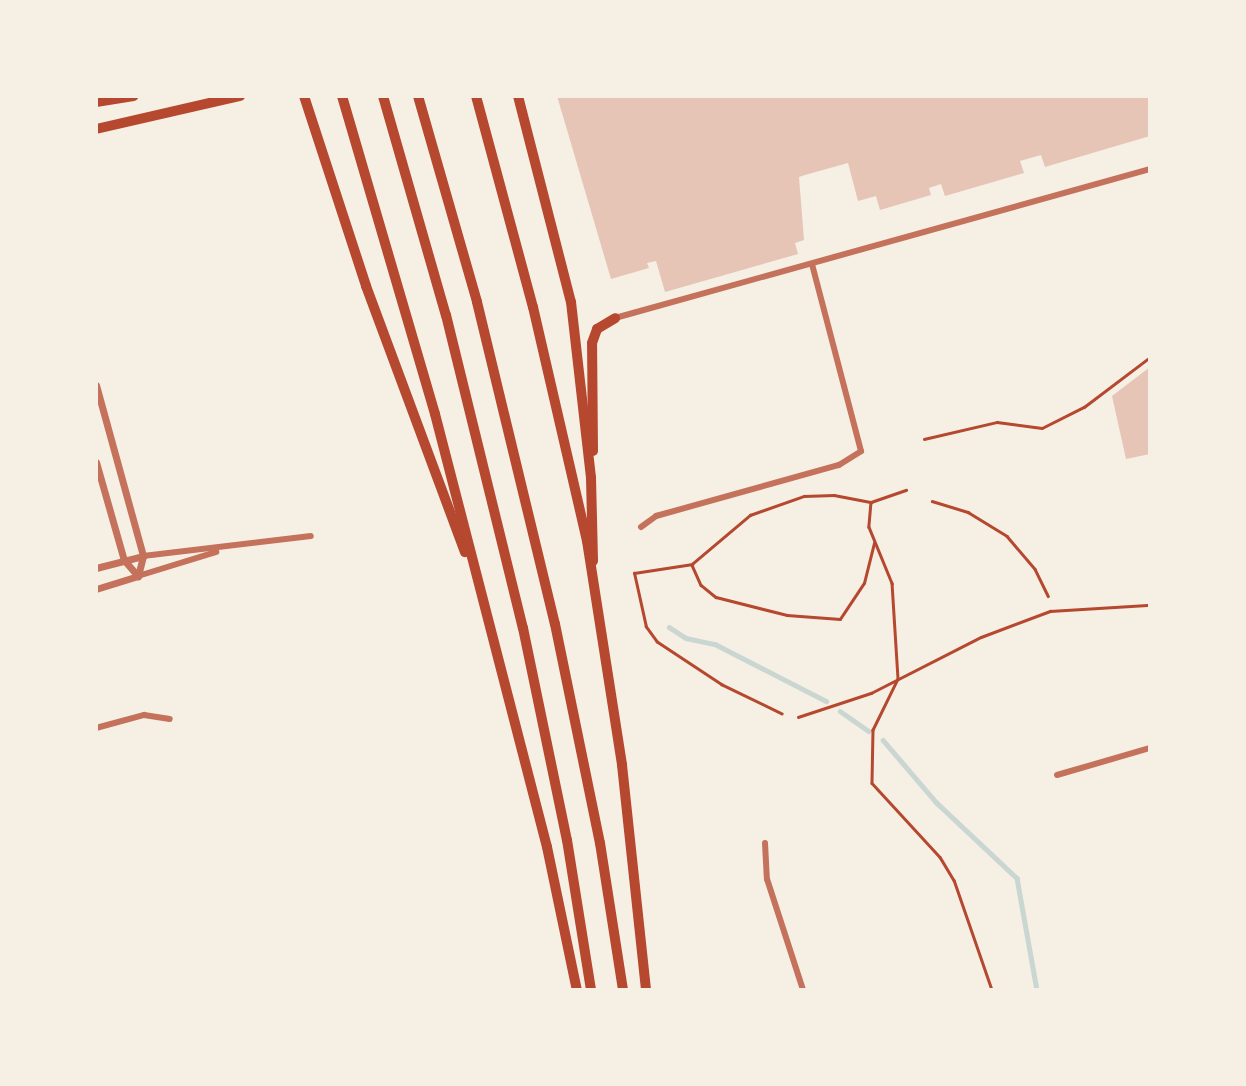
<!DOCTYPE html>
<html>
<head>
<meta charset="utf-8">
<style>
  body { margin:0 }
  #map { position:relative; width:1246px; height:1086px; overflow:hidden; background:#f6efe4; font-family:"Asap Condensed",sans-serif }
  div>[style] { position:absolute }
  .stream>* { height:4.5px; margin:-2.25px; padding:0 2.25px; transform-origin:2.25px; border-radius:2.25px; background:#c9d6d2 }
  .building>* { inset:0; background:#e6c5b7 }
  .path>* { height:2.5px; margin:-1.25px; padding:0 1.25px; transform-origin:1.25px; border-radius:1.25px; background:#b5482f }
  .minor>* { height:6px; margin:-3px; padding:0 3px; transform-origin:3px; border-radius:3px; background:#c5725c }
  .tertiary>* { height:7px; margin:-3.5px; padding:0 3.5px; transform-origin:3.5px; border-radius:3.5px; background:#c5725c }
  .primary>* { height:10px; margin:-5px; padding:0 5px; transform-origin:5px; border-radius:5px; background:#b5482f }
  .motorway>* { height:10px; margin:-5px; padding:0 5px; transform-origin:5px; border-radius:5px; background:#b5482f }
  span { translate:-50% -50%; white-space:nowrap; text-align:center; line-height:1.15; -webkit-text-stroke:7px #f6efe4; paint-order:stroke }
  .frame { position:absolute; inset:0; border:98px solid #f6efe4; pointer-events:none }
</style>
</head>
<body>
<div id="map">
  <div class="stream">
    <i style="left:669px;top:627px;width:20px;rotate:33deg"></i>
    <i style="left:686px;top:638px;width:30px;rotate:12deg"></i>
    <i style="left:715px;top:644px;width:125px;rotate:27.2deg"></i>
    <i style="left:840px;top:711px;width:35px;rotate:35deg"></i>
    <i style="left:883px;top:740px;width:83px;rotate:49.4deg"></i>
    <i style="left:937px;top:803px;width:110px;rotate:43.2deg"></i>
    <i style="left:1017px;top:878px;width:114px;rotate:79.9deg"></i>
  </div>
  <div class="building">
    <i style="clip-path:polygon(557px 96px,1150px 96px,1150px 136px,1045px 167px,1041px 155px,1020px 161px,1024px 173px,945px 196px,941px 184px,929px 188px,931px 195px,880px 210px,876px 196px,858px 201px,848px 163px,805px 175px,799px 177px,804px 240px,795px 243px,798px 254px,665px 292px,656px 261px,647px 263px,649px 268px,611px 279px)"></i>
    <i style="clip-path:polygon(1150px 367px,1150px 454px,1126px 459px,1112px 396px)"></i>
  </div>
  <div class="path">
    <i style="left:924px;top:439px;width:75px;rotate:-13.1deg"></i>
    <i style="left:997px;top:422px;width:45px;rotate:7.6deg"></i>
    <i style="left:1042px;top:428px;width:47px;rotate:-26.6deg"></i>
    <i style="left:1084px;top:407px;width:83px;rotate:-37.1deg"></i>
    <i style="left:932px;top:501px;width:38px;rotate:17deg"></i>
    <i style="left:968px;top:512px;width:46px;rotate:31.6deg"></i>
    <i style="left:1007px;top:536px;width:43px;rotate:49.7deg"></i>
    <i style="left:1035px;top:569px;width:30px;rotate:64deg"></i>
    <i style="left:871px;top:502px;width:25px;rotate:95deg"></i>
    <i style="left:869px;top:527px;width:61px;rotate:67.7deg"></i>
    <i style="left:892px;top:583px;width:96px;rotate:86.4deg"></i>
    <i style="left:898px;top:679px;width:57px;rotate:116.1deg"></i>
    <i style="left:873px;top:730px;width:53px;rotate:91.1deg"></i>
    <i style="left:872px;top:783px;width:100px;rotate:47.4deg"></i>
    <i style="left:940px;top:857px;width:27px;rotate:59deg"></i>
    <i style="left:954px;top:880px;width:116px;rotate:70.9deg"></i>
    <i style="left:692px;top:565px;width:22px;rotate:66deg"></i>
    <i style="left:701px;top:585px;width:19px;rotate:39deg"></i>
    <i style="left:716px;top:597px;width:73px;rotate:14.2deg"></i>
    <i style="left:787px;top:615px;width:53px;rotate:4.3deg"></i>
    <i style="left:840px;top:619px;width:43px;rotate:-56.3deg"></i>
    <i style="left:864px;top:583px;width:41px;rotate:-76deg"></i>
    <i style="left:782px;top:714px;width:67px;rotate:-154.2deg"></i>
    <i style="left:722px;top:685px;width:78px;rotate:-146.5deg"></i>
    <i style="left:657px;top:642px;width:19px;rotate:-126deg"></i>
    <i style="left:646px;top:627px;width:55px;rotate:-102.5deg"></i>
    <i style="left:634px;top:573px;width:59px;rotate:-8.8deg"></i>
    <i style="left:692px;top:564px;width:76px;rotate:-40.2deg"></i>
    <i style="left:750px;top:515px;width:57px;rotate:-19.4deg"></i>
    <i style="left:804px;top:496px;width:30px;rotate:-2deg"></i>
    <i style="left:834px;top:495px;width:38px;rotate:11deg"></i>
    <i style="left:871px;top:502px;width:37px;rotate:-19deg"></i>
    <i style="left:798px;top:717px;width:77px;rotate:-18.2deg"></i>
    <i style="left:871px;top:693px;width:123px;rotate:-27deg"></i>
    <i style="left:981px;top:637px;width:74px;rotate:-20.6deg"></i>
    <i style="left:1050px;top:611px;width:97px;rotate:-3.5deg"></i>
  </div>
  <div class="minor">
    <i style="left:615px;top:318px;width:555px;rotate:-15.56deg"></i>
    <i style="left:641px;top:527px;width:19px;rotate:-36deg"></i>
    <i style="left:656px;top:516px;width:190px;rotate:-15.6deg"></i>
    <i style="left:839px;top:465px;width:26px;rotate:-32deg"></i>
    <i style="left:861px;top:451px;width:193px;rotate:-104.7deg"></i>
    <i style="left:143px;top:556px;width:169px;rotate:-6.8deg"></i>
    <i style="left:138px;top:576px;width:82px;rotate:-17.1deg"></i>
    <i style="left:96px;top:728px;width:50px;rotate:-15.2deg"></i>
    <i style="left:144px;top:715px;width:26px;rotate:9deg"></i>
    <i style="left:1057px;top:775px;width:97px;rotate:-16.2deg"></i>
    <i style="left:765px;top:843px;width:36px;rotate:87deg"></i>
    <i style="left:767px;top:879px;width:117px;rotate:72deg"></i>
  </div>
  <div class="tertiary">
    <i style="left:96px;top:385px;width:177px;rotate:74.6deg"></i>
    <i style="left:143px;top:556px;width:21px;rotate:104deg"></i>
    <i style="left:96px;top:462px;width:102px;rotate:74.1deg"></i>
    <i style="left:124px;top:560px;width:21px;rotate:49deg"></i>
    <i style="left:96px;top:568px;width:49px;rotate:-14.3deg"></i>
    <i style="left:96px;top:589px;width:44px;rotate:-17.2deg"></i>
  </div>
  <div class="primary">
    <i style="left:96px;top:102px;width:38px;rotate:-9deg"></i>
    <i style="left:96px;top:129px;width:148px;rotate:-12.9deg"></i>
  </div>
  <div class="motorway">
    <i style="left:304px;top:96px;width:200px;rotate:71.9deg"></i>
    <i style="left:366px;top:286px;width:284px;rotate:69.6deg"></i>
    <i style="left:342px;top:96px;width:331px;rotate:73.7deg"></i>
    <i style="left:435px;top:414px;width:447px;rotate:75.5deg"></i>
    <i style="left:547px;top:847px;width:146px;rotate:78.2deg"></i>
    <i style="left:383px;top:96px;width:228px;rotate:74deg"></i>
    <i style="left:446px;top:315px;width:322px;rotate:76.2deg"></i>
    <i style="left:523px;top:628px;width:217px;rotate:78.3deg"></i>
    <i style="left:567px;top:840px;width:152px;rotate:80.9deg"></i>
    <i style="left:418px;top:96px;width:214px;rotate:74deg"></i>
    <i style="left:477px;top:302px;width:331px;rotate:76.4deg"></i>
    <i style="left:555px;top:624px;width:224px;rotate:78.4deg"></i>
    <i style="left:600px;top:843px;width:149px;rotate:81.1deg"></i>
    <i style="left:476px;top:96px;width:219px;rotate:74.9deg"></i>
    <i style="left:533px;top:307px;width:240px;rotate:77deg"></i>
    <i style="left:587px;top:541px;width:227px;rotate:81.1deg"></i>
    <i style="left:622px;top:765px;width:226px;rotate:83.9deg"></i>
    <i style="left:518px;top:96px;width:213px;rotate:75.6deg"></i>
    <i style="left:571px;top:302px;width:177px;rotate:83.5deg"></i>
    <i style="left:591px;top:478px;width:83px;rotate:88.6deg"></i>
    <i style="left:593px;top:451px;width:108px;rotate:-90.5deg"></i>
    <i style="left:592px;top:343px;width:15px;rotate:-70deg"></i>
    <i style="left:597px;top:329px;width:21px;rotate:-31deg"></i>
  </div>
  <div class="frame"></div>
</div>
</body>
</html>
